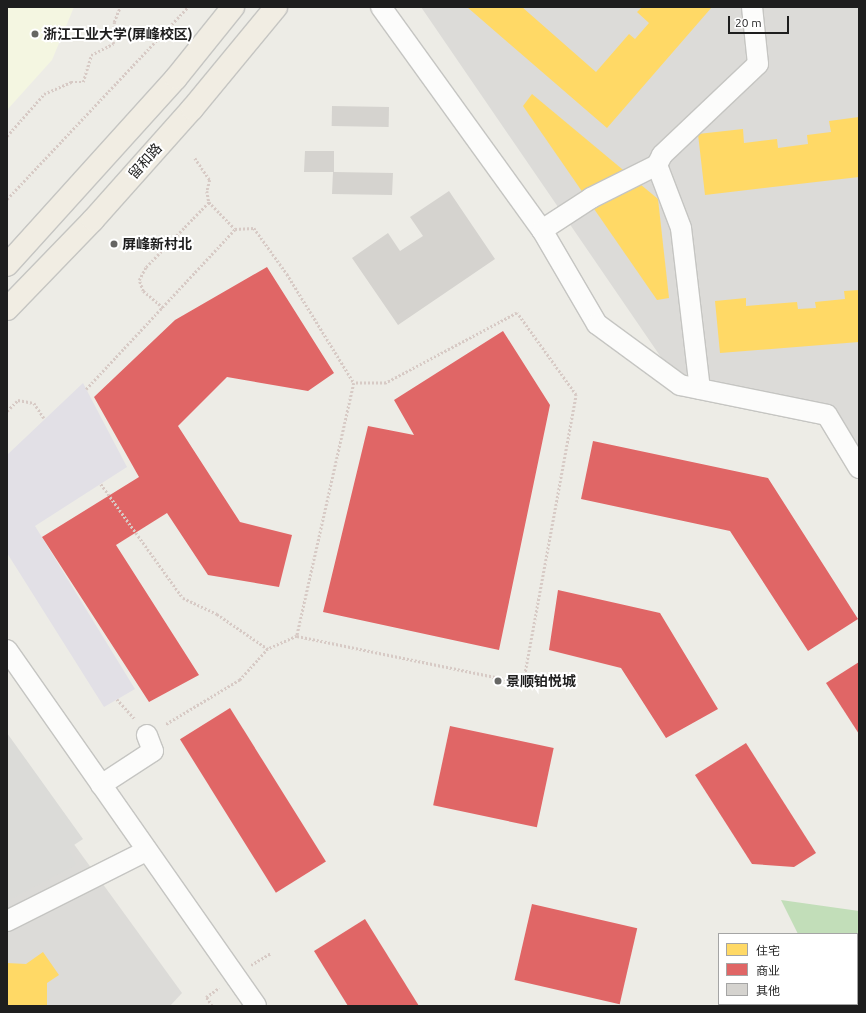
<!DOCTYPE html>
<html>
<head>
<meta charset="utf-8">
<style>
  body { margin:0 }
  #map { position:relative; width:866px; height:1013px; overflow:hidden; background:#edece6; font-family:Ubuntu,"Noto Sans SC",sans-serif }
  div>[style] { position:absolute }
  .residential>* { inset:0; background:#dcdbd8 }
  .education>* { inset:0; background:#f4f6e1 }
  .forest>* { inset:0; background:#c2deb9 }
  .parking>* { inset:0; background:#dbdbd8 }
  .plaza>* { inset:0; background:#e2e0e6 }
  .homes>* { inset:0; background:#ffd966 }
  .shops>* { inset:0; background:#e06666; transform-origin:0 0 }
  .building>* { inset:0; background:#d5d3cf; transform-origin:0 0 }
  .path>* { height:2.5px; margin-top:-1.25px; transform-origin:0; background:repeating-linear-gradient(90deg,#d7cac5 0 2px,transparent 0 4px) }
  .roads { filter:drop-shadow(1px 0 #c5c5c2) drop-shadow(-1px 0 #c5c5c2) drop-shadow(0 1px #c5c5c2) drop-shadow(0 -1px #c5c5c2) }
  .minor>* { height:20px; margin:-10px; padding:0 10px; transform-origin:10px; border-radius:10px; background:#fcfcfb }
  .major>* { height:22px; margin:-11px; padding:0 11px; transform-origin:11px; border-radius:11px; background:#f1ede3 }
  .dots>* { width:11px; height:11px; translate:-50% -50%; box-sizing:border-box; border:2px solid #fff; border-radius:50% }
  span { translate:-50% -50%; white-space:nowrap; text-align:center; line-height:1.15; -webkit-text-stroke:4px #fff; paint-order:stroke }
  .poi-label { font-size:14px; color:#1e1e1e; font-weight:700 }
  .left { translate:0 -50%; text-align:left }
  .street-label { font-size:14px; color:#1e1e1e }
  .frame { position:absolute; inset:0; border:8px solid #1e1e1e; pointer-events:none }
  .legend { position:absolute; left:718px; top:933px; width:140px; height:72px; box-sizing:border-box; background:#fff; border:1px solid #a5a5a5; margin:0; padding:5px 7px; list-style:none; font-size:12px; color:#1e1e1e }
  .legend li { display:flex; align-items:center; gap:8px; height:20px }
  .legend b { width:20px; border:1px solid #a5a5a5 }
  .scale { position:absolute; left:728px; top:16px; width:61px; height:18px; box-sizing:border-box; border:2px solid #1e1e1e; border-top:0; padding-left:5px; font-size:12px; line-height:14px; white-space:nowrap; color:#1e1e1e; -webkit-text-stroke:3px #fff; paint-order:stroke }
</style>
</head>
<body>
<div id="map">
  <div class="residential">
    <i style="clip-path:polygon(421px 7px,859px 7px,859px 468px,827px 415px,680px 385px)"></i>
    <i style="clip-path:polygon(7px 752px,182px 993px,170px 1006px,7px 1006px)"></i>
  </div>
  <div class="education">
    <i style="clip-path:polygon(7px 7px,74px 7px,52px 60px,7px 110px)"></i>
  </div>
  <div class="forest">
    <i style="clip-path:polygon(781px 900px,859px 911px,859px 1006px,833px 1004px,857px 1004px,857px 934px,798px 934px)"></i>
  </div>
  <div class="parking">
    <i style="clip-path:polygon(7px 733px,83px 839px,68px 849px,76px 865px,7px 901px)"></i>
  </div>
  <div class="plaza">
    <i style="clip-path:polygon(83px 383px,127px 467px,35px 526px,135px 689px,104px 707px,7px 553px,7px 455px)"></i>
  </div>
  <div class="homes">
    <i style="clip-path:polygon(467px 7px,522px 7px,596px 72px,629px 34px,635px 39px,649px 23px,637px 12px,642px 7px,712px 7px,607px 128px)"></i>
    <i style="clip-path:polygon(532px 94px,658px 199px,669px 298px,657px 300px,523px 106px)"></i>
    <i style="clip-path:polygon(859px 117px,859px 177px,705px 195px,698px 134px,743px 129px,744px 143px,777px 139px,778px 148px,808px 144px,807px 135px,831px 132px,829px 121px)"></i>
    <i style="clip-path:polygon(859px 290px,859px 342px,720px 353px,715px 301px,746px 298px,746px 306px,797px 302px,798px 309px,816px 308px,815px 302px,845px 299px,844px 291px)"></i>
    <i style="clip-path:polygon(43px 952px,59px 975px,47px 983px,47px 1006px,7px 1006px,7px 963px,26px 964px)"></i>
  </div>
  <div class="shops">
    <i style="clip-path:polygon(267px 267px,334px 373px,308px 391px,227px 377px,178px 426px,240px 522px,292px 535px,279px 587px,208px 575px,167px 513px,116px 545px,199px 675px,149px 702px,42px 537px,139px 477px,94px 397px,175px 320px)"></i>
    <i style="clip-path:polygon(503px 331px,550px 405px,499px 650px,323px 612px,368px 426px,414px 435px,394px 400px)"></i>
    <i style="clip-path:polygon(593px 441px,768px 478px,858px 619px,808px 651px,730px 531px,581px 499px)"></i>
    <i style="clip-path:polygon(558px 590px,660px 613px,718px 709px,666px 738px,621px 668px,549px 650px)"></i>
    <i style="clip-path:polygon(859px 662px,859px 734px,826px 683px)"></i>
    <i style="left:230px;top:708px;width:181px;height:59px;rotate:58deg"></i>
    <i style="left:450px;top:726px;width:106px;height:81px;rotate:12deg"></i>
    <i style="clip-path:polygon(746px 743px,816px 853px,794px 867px,752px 864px,695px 775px)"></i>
    <i style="left:532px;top:904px;width:108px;height:78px;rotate:13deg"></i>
    <i style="clip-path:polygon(365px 919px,419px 1006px,348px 1006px,314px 951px)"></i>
  </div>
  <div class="building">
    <i style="left:332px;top:106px;width:57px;height:20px;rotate:1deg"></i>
    <i style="clip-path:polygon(305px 151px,334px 151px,334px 172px,393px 173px,392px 195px,332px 194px,333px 172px,304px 172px)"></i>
    <i style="clip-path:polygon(449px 191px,495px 259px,398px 325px,352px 258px,388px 233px,400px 251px,423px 236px,410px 217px)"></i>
  </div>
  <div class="path">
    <i style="left:328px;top:7px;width:3px"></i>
    <i style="left:7px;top:136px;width:56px;rotate:-48.6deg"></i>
    <i style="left:44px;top:94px;width:30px;rotate:-24deg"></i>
    <i style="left:71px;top:82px;width:12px"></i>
    <i style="left:83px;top:82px;width:28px;rotate:-73deg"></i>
    <i style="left:91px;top:55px;width:25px;rotate:-27deg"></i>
    <i style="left:113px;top:44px;width:22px;rotate:-87deg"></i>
    <i style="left:114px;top:22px;width:16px;rotate:-68deg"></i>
    <i style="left:195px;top:158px;width:27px;rotate:56deg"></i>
    <i style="left:210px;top:180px;width:11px;rotate:105deg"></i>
    <i style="left:207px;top:191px;width:11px;rotate:80deg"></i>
    <i style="left:209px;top:202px;width:37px;rotate:46deg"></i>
    <i style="left:7px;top:199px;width:264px;rotate:-46.7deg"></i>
    <i style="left:163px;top:308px;width:26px;rotate:-140deg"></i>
    <i style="left:143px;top:291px;width:12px;rotate:-110deg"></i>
    <i style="left:139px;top:280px;width:15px;rotate:-62deg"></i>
    <i style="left:146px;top:267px;width:91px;rotate:-45.9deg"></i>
    <i style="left:86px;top:389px;width:219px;rotate:-47deg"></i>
    <i style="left:235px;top:229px;width:19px;rotate:-3deg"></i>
    <i style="left:254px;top:228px;width:57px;rotate:54.3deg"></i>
    <i style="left:287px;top:274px;width:128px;rotate:58.4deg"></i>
    <i style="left:354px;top:383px;width:259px;rotate:102.7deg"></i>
    <i style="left:297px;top:636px;width:32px;rotate:156deg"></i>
    <i style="left:268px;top:649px;width:42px;rotate:132.1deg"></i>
    <i style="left:240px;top:680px;width:87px;rotate:149deg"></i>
    <i style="left:7px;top:411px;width:16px;rotate:-45deg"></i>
    <i style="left:18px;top:400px;width:16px;rotate:11deg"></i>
    <i style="left:34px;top:403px;width:18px;rotate:56deg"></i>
    <i style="left:101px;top:484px;width:140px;rotate:54.3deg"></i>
    <i style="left:183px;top:598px;width:38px;rotate:25deg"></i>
    <i style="left:217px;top:614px;width:62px;rotate:34.5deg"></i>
    <i style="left:297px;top:636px;width:231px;rotate:11.7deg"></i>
    <i style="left:523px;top:683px;width:293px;rotate:-79.6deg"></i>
    <i style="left:576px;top:395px;width:101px;rotate:-125.7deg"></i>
    <i style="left:517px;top:313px;width:149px;rotate:151.9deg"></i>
    <i style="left:386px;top:383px;width:31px;rotate:180deg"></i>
    <i style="left:117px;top:699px;width:27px;rotate:48deg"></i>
    <i style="left:251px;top:965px;width:23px;rotate:-31deg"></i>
    <i style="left:212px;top:1006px;width:11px;rotate:-124deg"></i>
    <i style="left:206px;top:997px;width:16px;rotate:-35deg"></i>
  </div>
  <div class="roads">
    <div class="minor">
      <i style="left:381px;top:7px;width:275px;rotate:54.2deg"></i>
      <i style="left:542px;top:230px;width:109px;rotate:59.7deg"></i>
      <i style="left:597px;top:324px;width:103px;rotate:36.3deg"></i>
      <i style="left:680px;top:385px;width:150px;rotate:11.5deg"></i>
      <i style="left:827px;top:415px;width:62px;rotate:58.9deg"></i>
      <i style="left:657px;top:165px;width:67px;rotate:69.1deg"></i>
      <i style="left:681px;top:228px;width:162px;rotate:83.3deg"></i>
      <i style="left:542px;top:230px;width:59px;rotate:-33.1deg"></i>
      <i style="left:591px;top:198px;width:74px;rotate:-26.6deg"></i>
      <i style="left:657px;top:165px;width:11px;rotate:-63deg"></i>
      <i style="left:662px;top:155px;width:132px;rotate:-43.5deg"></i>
      <i style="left:758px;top:64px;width:57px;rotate:-96deg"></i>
      <i style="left:7px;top:650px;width:434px;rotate:55deg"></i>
      <i style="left:101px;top:785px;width:62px;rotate:-33.2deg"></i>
      <i style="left:153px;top:751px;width:17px;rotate:-111deg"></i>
      <i style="left:7px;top:921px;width:156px;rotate:-26.7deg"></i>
    </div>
    <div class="major">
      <i style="left:7px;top:265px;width:252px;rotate:-47.9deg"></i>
      <i style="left:176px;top:78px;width:91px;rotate:-51.2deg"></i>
      <i style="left:7px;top:309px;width:124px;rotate:-46deg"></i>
      <i style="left:93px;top:220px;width:149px;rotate:-48.3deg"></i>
      <i style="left:192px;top:109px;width:132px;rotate:-50.5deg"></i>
    </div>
  </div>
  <div class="dots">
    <i style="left:35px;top:34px;background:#666664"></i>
    <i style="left:114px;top:244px;background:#666664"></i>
    <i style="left:498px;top:681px;background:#666664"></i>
  </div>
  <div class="poi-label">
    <span class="left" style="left:43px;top:34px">浙江工业大学(屏峰校区)</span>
    <span class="left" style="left:122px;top:244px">屏峰新村北</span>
    <span class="left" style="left:506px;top:681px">景顺铂悦城</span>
  </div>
  <div class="street-label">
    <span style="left:145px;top:161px;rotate:-48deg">留和路</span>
  </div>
  <div class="frame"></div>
  <ul class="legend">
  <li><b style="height:11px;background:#ffd966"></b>住宅</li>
  <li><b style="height:11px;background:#e06666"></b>商业</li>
  <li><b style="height:11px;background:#d5d3cf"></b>其他</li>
  </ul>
  <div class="scale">20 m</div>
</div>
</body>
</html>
